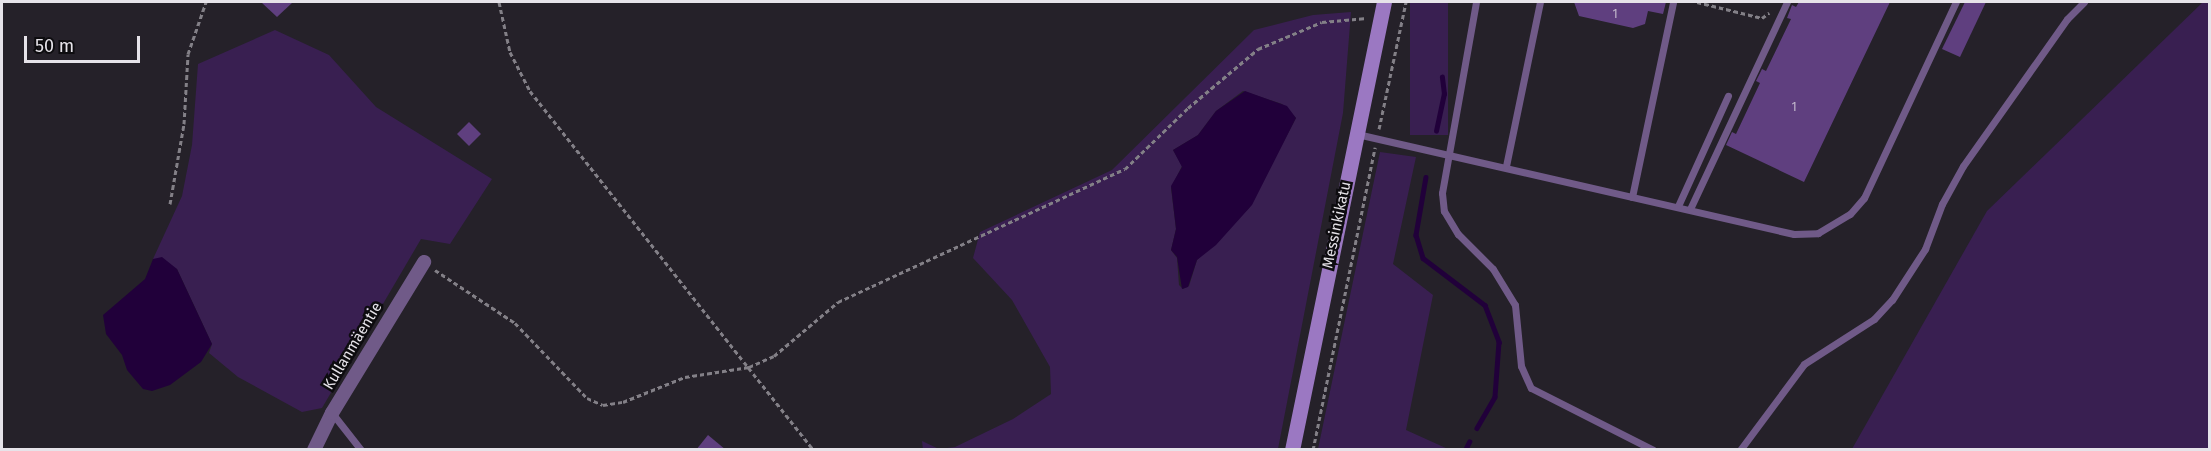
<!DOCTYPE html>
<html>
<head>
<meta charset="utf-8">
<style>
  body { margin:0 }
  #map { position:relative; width:2211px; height:451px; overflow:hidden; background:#252129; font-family:"Fira Sans",sans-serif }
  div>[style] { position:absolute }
  .green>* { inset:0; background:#391f51; transform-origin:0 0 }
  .water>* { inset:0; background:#21003a }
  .stream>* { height:4.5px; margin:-2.25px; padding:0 2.25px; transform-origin:2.25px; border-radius:2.25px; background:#21003a }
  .building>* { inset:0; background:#5f3f7f; transform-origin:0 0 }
  .path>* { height:3px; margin-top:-1.5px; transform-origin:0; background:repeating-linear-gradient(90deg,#838087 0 4.5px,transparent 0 7.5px) }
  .lane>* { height:7px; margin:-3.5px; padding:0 3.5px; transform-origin:3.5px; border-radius:3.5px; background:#705a88 }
  .street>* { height:14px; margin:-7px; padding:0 7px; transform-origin:7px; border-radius:7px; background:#705a88 }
  .secondary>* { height:15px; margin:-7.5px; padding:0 7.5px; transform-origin:7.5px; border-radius:7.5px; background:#9b78c2 }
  span { translate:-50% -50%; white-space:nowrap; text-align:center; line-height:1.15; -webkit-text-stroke:5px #0d0c0f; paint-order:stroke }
  .number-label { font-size:12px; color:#c4bace }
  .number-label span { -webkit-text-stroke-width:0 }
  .street-label { font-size:15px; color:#e6e3e9 }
  .frame { position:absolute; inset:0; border:3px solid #e6e3e9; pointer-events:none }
  .scale { position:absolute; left:24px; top:36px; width:116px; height:27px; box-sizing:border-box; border:3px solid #e6e3e9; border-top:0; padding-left:8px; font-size:18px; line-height:21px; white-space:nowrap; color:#e6e3e9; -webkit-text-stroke:4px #0d0c0f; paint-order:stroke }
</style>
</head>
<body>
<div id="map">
  <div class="green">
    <i style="left:1410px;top:2px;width:38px;height:133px"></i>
    <i style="clip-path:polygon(2203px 2px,2210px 2px,2209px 449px,1852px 449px,1987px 211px)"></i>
    <i style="clip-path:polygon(evenodd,1351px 12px,1343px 113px,1278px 449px,923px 450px,922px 441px,939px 449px,955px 447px,1013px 419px,1051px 394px,1050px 367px,1012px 300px,973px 258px,980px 232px,1112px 170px,1254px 30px,1313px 15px,1351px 12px,1243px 91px,1282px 104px,1296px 118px,1249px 208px,1197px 260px,1189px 286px,1183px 289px,1179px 285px,1177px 258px,1171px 250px,1176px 229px,1171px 188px,1182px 166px,1173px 150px,1198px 135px,1216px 111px,1243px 91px)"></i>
    <i style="clip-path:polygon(275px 30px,329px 55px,376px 107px,492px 179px,450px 244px,421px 239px,322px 408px,302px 412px,238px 377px,209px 353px,212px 344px,177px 269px,153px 259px,182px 196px,192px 145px,198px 64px)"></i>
    <i style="clip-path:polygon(1380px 152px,1416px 157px,1393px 264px,1433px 295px,1406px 430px,1448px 449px,1318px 449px)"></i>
  </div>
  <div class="water">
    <i style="clip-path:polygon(1245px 91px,1287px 106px,1296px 118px,1252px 205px,1216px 245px,1197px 260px,1188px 287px,1182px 289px,1177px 257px,1171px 250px,1176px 229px,1171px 186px,1182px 167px,1173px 150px,1198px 135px,1216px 111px)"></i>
    <i style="clip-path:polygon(162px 257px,177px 269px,212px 344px,201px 362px,170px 385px,152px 391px,143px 389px,127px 370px,122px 355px,106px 334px,103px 315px,145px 279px,153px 259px)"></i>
  </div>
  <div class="stream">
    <i style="left:1436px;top:131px;width:38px;rotate:-78deg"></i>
    <i style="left:1444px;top:94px;width:17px;rotate:-97deg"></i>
    <i style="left:1426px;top:177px;width:59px;rotate:99.8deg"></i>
    <i style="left:1416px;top:235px;width:24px;rotate:73deg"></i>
    <i style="left:1423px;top:258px;width:78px;rotate:37.2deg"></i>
    <i style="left:1485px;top:305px;width:40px;rotate:69deg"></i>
    <i style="left:1499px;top:342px;width:55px;rotate:94.2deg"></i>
    <i style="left:1495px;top:397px;width:36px;rotate:120deg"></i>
    <i style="left:1466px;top:448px;width:7px;rotate:-63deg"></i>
  </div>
  <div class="building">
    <i style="clip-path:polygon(261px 2px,293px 2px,277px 17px)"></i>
    <i style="clip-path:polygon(1574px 2px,1666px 2px,1663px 14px,1648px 11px,1645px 24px,1633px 28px,1579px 16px)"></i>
    <i style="clip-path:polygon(1799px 2px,1890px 2px,1804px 182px,1726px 145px,1732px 132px,1736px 134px,1760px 83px,1756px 81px,1762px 69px,1766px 71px,1791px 19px,1787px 18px,1792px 5px,1796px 7px)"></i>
    <i style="clip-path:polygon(1965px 2px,1986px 2px,1960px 57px,1942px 49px)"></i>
    <i style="left:469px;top:122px;width:17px;height:17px;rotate:45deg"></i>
    <i style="clip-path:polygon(708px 435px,726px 450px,696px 450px)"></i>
  </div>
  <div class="path">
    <i style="left:499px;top:2px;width:51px;rotate:77.6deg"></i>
    <i style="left:510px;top:52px;width:44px;rotate:62.9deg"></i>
    <i style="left:530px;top:91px;width:458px;rotate:51.7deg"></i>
    <i style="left:1697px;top:2px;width:67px;rotate:13.8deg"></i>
    <i style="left:1762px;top:18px;width:9px;rotate:-36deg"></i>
    <i style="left:1379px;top:129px;width:130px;rotate:-78deg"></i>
    <i style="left:170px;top:204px;width:81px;rotate:-80.1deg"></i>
    <i style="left:184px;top:124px;width:70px;rotate:-86.7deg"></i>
    <i style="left:188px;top:54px;width:55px;rotate:-70.9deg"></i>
    <i style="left:435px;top:270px;width:96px;rotate:33.5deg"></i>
    <i style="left:515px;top:323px;width:104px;rotate:46.2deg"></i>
    <i style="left:587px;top:398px;width:17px;rotate:24deg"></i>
    <i style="left:603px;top:405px;width:20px;rotate:-9deg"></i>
    <i style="left:623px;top:402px;width:67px;rotate:-22deg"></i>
    <i style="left:685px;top:377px;width:65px;rotate:-8.9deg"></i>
    <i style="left:749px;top:367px;width:27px;rotate:-24deg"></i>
    <i style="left:774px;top:356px;width:84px;rotate:-40.2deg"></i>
    <i style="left:838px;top:302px;width:316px;rotate:-24.9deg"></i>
    <i style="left:1125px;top:169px;width:88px;rotate:-44.1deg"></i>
    <i style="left:1188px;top:108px;width:92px;rotate:-40.1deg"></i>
    <i style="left:1258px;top:49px;width:69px;rotate:-22.9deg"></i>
    <i style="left:1322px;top:22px;width:45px;rotate:-5.1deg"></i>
    <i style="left:1313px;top:450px;width:309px;rotate:-78.4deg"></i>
  </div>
  <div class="lane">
    <i style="left:1476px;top:2px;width:194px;rotate:100.1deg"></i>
    <i style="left:1442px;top:193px;width:18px;rotate:84deg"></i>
    <i style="left:1444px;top:211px;width:27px;rotate:59deg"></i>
    <i style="left:1458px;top:234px;width:49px;rotate:45deg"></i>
    <i style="left:1493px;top:269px;width:42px;rotate:58.6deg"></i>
    <i style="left:1515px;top:305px;width:61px;rotate:84.4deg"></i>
    <i style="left:1521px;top:366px;width:24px;rotate:66deg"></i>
    <i style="left:1531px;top:388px;width:137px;rotate:26.9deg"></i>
    <i style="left:1357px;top:134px;width:448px;rotate:12.9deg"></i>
    <i style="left:1794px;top:234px;width:24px;rotate:-2deg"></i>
    <i style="left:1818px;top:233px;width:37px;rotate:-31deg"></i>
    <i style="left:1850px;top:214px;width:21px;rotate:-49deg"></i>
    <i style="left:1864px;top:198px;width:217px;rotate:-64.9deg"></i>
    <i style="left:1506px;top:166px;width:167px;rotate:-78.3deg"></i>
    <i style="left:1632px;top:197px;width:199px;rotate:-78.1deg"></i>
    <i style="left:1678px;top:206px;width:121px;rotate:-65.6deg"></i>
    <i style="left:1690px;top:209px;width:229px;rotate:-64.9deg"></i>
    <i style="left:332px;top:413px;width:47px;rotate:51.9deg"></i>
    <i style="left:1740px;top:450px;width:107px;rotate:-53.3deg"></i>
    <i style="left:1804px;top:364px;width:83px;rotate:-32.7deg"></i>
    <i style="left:1874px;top:319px;width:26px;rotate:-47deg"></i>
    <i style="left:1892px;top:300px;width:61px;rotate:-57.1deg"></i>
    <i style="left:1925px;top:249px;width:48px;rotate:-69.3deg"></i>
    <i style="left:1942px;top:204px;width:43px;rotate:-61.1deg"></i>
    <i style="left:1963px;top:166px;width:180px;rotate:-54.7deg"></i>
    <i style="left:2067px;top:19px;width:24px;rotate:-45deg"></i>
  </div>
  <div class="street">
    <i style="left:314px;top:450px;width:41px;rotate:-64.1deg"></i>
    <i style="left:332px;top:413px;width:177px;rotate:-58.6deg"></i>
  </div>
  <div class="secondary">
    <i style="left:1292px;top:450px;width:457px;rotate:-78.4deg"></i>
  </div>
  <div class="number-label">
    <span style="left:1615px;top:15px">1</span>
    <span style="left:1794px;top:108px">1</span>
  </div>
  <div class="street-label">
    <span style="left:1337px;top:225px;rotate:-78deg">Messinkikatu</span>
    <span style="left:353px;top:346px;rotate:-59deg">Kullanmäentie</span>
  </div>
  <div class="frame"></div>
  <div class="scale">50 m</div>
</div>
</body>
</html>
